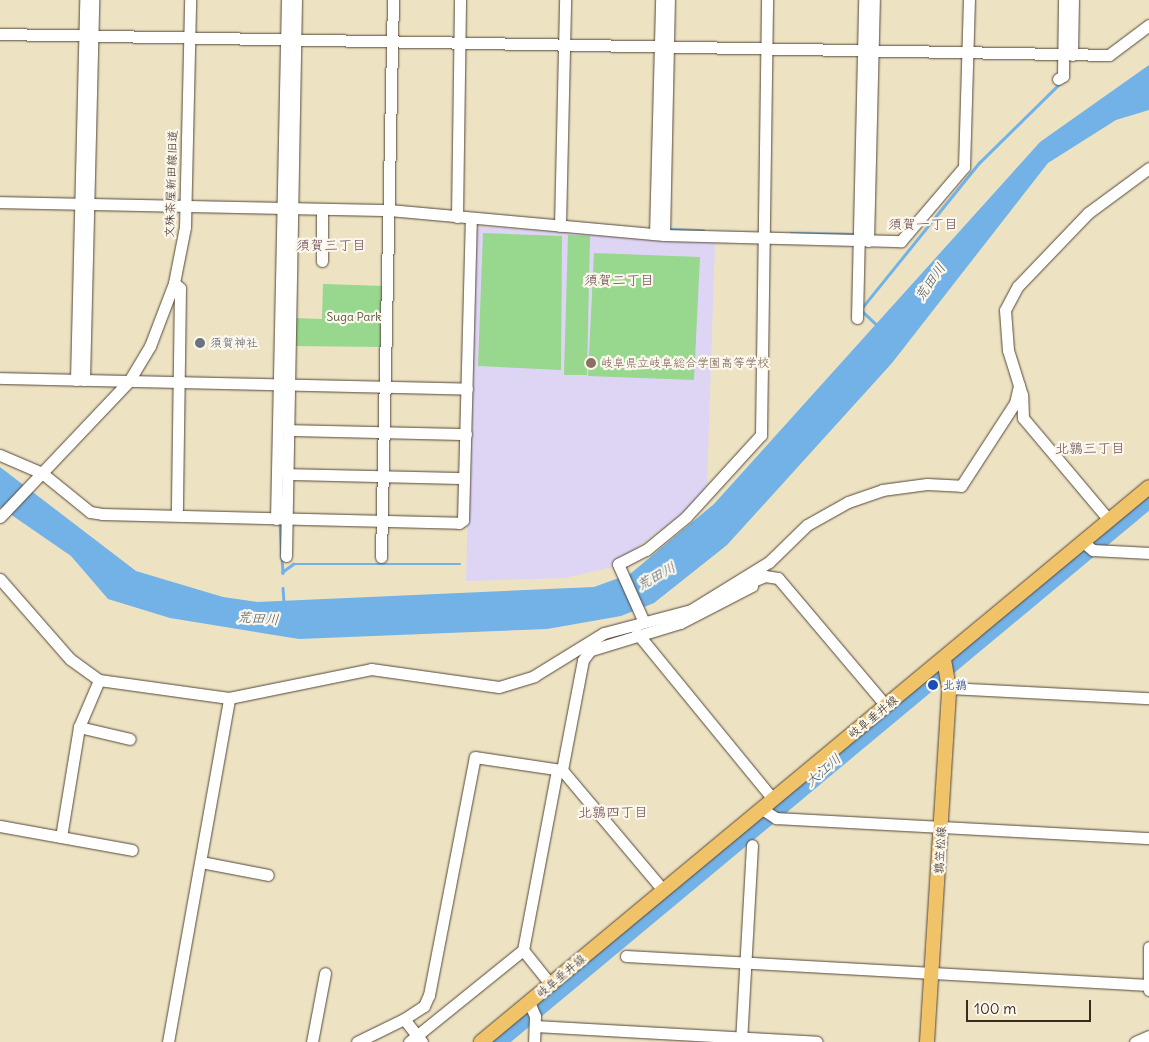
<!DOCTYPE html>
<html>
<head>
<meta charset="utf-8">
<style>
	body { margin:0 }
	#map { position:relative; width:1149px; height:1042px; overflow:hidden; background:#ede3c3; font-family:Delius,"Klee One",sans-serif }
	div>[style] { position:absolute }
	.built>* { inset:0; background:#ded5f5 }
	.green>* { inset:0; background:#97d78e }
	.water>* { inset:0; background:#72b2e6 }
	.stream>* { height:2.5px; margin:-1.25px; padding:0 1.25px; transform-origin:1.25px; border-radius:1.25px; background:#72b2e6 }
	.river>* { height:15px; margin:-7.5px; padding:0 7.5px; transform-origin:7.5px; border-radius:7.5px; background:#72b2e6 }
	.roads { filter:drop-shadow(0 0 1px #564637) drop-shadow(0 0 1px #564637) }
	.minor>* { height:11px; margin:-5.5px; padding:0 5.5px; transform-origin:5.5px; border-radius:5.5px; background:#fff }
	.major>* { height:14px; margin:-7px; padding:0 7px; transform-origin:7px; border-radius:7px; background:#f1c369 }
	.dots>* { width:14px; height:14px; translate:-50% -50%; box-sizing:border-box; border:2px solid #fbf7ec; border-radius:50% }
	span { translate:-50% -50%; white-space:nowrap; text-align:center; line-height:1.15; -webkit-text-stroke:4.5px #fbf7ec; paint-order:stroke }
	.street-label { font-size:12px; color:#3b2a1e }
	.park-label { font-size:12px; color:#52553a }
	.worship-label { font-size:12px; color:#5b616d }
	.left { translate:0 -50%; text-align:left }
	.education-label { font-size:12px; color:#785e54 }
	.transit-label { font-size:12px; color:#164399 }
	.neighbourhood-label { font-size:14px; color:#704f58 }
	.water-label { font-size:14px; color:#4e5a64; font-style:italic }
	.scale { position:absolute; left:966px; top:1000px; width:125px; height:22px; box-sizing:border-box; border:2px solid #3b2a1e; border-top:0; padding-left:6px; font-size:15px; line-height:18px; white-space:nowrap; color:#3b2a1e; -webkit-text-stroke:4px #fbf7ec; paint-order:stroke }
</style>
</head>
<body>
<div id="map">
	<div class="built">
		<div style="clip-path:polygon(475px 226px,715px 242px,707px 485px,688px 510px,609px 568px,564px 578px,466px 581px)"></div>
	</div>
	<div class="green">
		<div style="clip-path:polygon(483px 233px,562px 236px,561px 370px,478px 366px)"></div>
		<div style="clip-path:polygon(568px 235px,590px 236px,587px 375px,564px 375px)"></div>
		<div style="clip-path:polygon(594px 253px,700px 257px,694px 380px,588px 376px)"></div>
		<div style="clip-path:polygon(323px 284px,385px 286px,383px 347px,291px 346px,292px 318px,322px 319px)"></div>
	</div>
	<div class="water">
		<div style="clip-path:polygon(1149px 65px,1149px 110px,1116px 120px,1048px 163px,892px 363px,727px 545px,654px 603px,621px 616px,547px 629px,299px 639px,170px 618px,108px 599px,71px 556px,0 507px,0 467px,136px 571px,223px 597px,257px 602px,594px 587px,630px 574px,714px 504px,1040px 142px)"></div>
	</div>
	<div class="stream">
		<div style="left:667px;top:229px;width:36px;rotate:2deg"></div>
		<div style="left:791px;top:233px;width:65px;rotate:0.9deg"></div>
		<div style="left:861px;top:309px;width:188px;rotate:-51.1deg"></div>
		<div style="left:979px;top:163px;width:115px;rotate:-44.6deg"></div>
		<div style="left:861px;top:310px;width:25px;rotate:43deg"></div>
		<div style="left:280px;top:523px;width:50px;rotate:86.6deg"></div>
		<div style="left:282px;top:572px;width:14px;rotate:-36deg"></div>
		<div style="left:293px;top:564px;width:167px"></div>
		<div style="left:283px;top:588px;width:13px;rotate:86deg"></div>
	</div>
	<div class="river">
		<div style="left:498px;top:1042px;width:847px;rotate:-39.78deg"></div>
	</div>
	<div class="roads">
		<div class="minor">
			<div style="left:0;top:34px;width:1109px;rotate:1.08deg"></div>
			<div style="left:1109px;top:55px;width:50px;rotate:-36.9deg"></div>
			<div style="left:1072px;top:55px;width:55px;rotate:-89deg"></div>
			<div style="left:1058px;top:79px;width:6px;rotate:-31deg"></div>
			<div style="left:1063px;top:76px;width:76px;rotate:-89.2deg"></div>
			<div style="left:0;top:202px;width:389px;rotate:1.2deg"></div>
			<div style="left:389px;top:210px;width:276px;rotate:5.2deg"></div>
			<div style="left:664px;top:235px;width:237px;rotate:1.5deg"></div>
			<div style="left:901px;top:241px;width:97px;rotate:-49.6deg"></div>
			<div style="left:964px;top:167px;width:167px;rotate:-88.3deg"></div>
			<div style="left:322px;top:209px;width:52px;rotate:90deg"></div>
			<div style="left:457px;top:217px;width:217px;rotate:-89.2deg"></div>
			<div style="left:560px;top:226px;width:226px;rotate:-88.7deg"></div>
			<div style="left:655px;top:234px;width:234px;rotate:-88.5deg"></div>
			<div style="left:664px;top:235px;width:235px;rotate:-88.8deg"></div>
			<div style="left:868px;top:241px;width:241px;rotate:-88.6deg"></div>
			<div style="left:174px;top:283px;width:8px;rotate:40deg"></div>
			<div style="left:180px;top:288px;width:227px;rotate:90.8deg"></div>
			<div style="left:857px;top:318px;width:318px;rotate:-88.7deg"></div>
			<div style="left:0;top:378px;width:467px;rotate:1.3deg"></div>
			<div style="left:76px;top:380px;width:380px;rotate:-88.6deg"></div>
			<div style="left:84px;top:380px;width:380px;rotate:-88.6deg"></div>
			<div style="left:288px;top:430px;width:178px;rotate:1.3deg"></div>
			<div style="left:0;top:455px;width:46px;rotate:23.2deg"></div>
			<div style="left:42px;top:473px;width:62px;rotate:39.1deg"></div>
			<div style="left:90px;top:512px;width:12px;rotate:9deg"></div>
			<div style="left:102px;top:514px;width:357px;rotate:1.4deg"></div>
			<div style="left:459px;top:523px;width:5px;rotate:-37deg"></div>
			<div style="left:463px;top:520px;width:301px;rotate:-88.5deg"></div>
			<div style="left:287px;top:474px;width:177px;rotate:1.3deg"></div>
			<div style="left:0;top:517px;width:187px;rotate:-46.5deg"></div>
			<div style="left:129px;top:381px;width:41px;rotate:-59deg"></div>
			<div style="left:150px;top:346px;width:67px;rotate:-69.1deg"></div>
			<div style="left:174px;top:283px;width:57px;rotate:-78.9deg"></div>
			<div style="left:185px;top:227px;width:227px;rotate:-88.7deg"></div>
			<div style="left:276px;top:519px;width:519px;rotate:-88.79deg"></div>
			<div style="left:1109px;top:520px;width:133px;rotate:-130.1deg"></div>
			<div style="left:1023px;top:418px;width:23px;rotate:-92deg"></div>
			<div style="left:1022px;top:395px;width:47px;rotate:-107.3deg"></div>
			<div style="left:1008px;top:350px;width:40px;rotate:-94.3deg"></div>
			<div style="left:1005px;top:310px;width:27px;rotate:-62deg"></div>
			<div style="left:1018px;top:286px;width:101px;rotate:-46.2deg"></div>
			<div style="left:1088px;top:213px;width:76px;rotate:-36.4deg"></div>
			<div style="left:1083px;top:542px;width:13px;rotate:39deg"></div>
			<div style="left:1093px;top:550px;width:56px;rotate:3.1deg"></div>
			<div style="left:286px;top:556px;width:556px;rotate:-88.97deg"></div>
			<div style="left:381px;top:557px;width:557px;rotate:-88.77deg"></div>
			<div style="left:0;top:579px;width:106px;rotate:48.8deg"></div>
			<div style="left:70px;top:659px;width:36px;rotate:36deg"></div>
			<div style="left:99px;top:680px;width:131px;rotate:7.9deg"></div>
			<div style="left:229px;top:698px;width:145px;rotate:-11.5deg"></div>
			<div style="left:371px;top:669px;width:129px;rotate:8deg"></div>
			<div style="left:499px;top:687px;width:37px;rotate:-17deg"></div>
			<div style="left:534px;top:676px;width:82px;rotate:-31.6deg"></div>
			<div style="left:604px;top:633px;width:90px;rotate:-14.8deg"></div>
			<div style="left:691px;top:610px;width:92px;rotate:-31.6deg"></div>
			<div style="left:769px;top:562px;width:53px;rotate:-44.2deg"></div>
			<div style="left:807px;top:525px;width:47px;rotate:-29.3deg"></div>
			<div style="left:848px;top:502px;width:36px;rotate:-19deg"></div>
			<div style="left:882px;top:490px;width:45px;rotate:-7.6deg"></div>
			<div style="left:927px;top:484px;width:34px;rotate:3deg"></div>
			<div style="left:961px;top:486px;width:99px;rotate:-57deg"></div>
			<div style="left:1015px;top:403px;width:18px;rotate:-77deg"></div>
			<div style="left:744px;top:585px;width:23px;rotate:-23deg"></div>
			<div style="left:765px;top:576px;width:13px;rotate:9deg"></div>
			<div style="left:778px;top:578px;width:167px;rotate:49.8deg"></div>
			<div style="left:643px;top:620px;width:61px;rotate:-114.1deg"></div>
			<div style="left:618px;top:564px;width:31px;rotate:-27deg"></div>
			<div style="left:646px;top:550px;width:52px;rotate:-39.5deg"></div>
			<div style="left:686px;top:517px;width:111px;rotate:-47.6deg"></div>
			<div style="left:761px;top:435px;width:435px;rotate:-89.2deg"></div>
			<div style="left:637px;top:633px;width:215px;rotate:50.7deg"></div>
			<div style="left:588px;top:651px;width:96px;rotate:-16.9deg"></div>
			<div style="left:680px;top:623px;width:81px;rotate:-27.2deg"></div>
			<div style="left:949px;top:688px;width:200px;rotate:2.9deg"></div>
			<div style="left:79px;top:727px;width:52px;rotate:13.2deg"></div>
			<div style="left:562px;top:770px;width:112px;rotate:-79.2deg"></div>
			<div style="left:583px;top:660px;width:15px;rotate:-53deg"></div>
			<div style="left:562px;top:770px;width:157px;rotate:49.9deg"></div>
			<div style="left:762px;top:809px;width:17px;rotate:33deg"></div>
			<div style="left:776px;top:818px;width:374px;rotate:3.1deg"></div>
			<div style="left:0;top:826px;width:134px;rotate:10.3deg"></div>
			<div style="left:61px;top:837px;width:111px;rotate:-80.7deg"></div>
			<div style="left:79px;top:727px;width:51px;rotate:-66.9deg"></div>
			<div style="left:201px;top:862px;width:68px;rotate:11deg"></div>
			<div style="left:1149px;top:947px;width:43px;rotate:90deg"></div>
			<div style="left:523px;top:950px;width:183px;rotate:-79.3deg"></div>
			<div style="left:626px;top:956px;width:524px;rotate:3.17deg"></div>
			<div style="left:529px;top:1002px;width:15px;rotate:67deg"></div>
			<div style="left:535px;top:1016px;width:26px;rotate:92deg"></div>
			<div style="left:535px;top:1026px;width:282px;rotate:3.2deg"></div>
			<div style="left:168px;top:1042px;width:349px;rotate:-79.9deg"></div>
			<div style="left:312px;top:1042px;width:70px;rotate:-79.3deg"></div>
			<div style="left:357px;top:1042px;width:52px;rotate:-26.1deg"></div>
			<div style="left:409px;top:1042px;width:146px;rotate:-38.9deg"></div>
			<div style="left:523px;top:950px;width:45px;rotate:51.3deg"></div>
			<div style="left:422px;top:1042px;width:29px;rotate:-128deg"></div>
			<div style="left:404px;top:1019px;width:24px;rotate:-33deg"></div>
			<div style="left:424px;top:1006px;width:12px;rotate:-66deg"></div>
			<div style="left:429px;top:995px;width:242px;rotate:-79.1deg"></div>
			<div style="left:475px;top:757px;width:88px;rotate:8.5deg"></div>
			<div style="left:741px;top:1042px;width:197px;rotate:-86.8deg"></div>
			<div style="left:1135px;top:1042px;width:15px;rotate:-23deg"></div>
		</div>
		<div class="major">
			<div style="left:481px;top:1042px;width:868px;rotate:-39.72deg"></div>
			<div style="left:927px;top:1042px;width:355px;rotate:-86.4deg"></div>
			<div style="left:949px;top:688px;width:29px;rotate:-100deg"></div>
		</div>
	</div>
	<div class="dots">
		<div style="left:200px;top:343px;background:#6b7280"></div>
		<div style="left:591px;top:363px;background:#8d6e63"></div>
		<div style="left:933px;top:685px;background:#1a4fb4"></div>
	</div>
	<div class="street-label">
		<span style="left:171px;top:184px;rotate:-88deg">文殊茶屋新田線旧道</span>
		<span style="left:873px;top:717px;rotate:-39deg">岐阜垂井線</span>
		<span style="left:940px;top:850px;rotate:-87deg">鶉笠松線</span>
		<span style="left:561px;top:976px;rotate:-40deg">岐阜垂井線</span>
	</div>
	<div class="park-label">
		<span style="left:354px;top:317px">Suga Park</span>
	</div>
	<div class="worship-label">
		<span class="left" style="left:210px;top:343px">須賀神社</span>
	</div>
	<div class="education-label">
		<span class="left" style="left:601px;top:363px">岐阜県立岐阜総合学園高等学校</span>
	</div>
	<div class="transit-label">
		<span class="left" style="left:943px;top:685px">北鶉</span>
	</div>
	<div class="neighbourhood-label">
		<span style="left:923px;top:224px">須賀一丁目</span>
		<span style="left:331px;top:245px">須賀三丁目</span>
		<span style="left:619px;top:280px">須賀二丁目</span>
		<span style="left:1090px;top:448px">北鶉三丁目</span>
		<span style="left:613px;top:812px">北鶉四丁目</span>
	</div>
	<div class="water-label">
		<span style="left:930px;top:282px;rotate:-55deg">荒田川</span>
		<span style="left:656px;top:576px;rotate:-29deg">荒田川</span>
		<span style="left:258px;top:618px;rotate:4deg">荒田川</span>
		<span style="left:823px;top:770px;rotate:-41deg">大江川</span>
	</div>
	<div class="scale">100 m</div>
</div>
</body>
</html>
